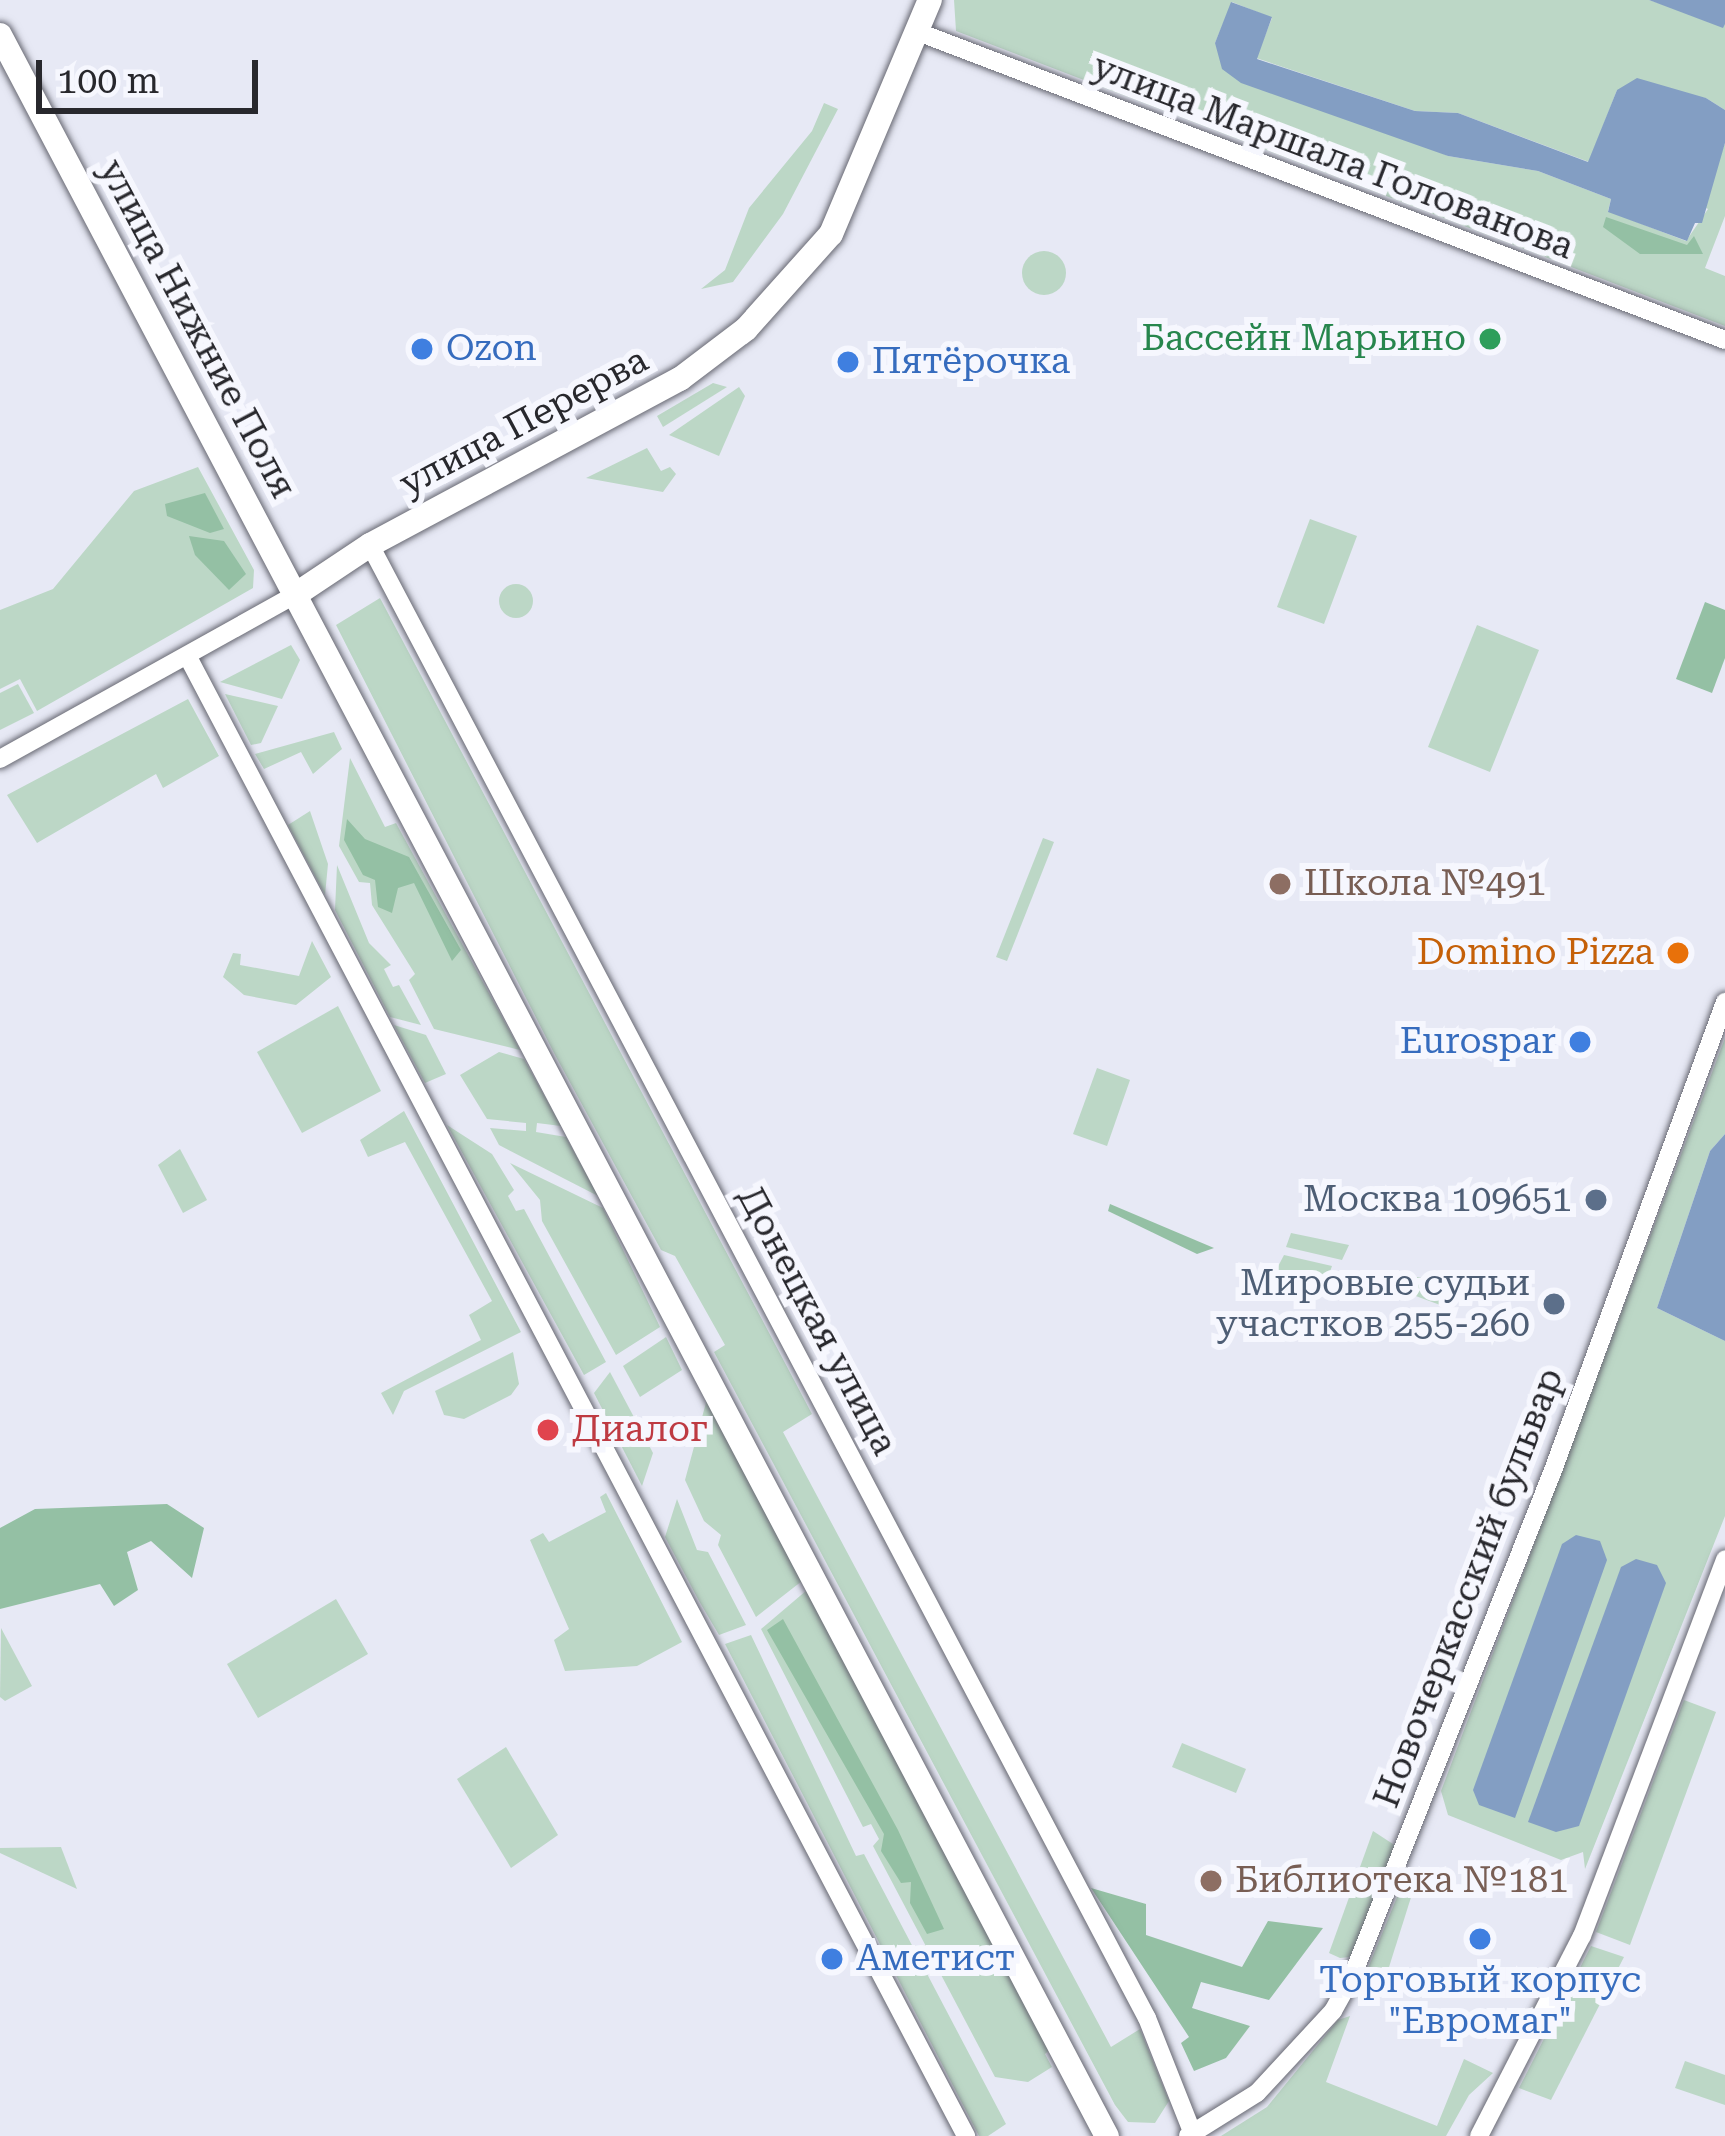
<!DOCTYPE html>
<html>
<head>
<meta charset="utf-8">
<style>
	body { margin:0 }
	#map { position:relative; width:1725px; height:2136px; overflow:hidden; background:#e7e9f5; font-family:"Roboto Serif",serif }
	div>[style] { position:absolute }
	.green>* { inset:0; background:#bcd7c6 }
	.round { border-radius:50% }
	.forest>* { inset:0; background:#94c0a4 }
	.water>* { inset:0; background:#839ec3 }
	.roads { filter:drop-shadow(0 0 3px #676872) drop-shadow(0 0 3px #676872) }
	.minor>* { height:18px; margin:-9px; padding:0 9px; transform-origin:9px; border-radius:9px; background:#fff }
	.major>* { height:24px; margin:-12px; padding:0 12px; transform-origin:12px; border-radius:12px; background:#fff }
	.dots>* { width:33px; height:33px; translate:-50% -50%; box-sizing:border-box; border:6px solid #f6f7fe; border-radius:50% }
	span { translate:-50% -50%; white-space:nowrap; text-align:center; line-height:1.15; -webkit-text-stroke:12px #f6f7fe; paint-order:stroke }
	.street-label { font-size:36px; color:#28282d }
	.leisure-label { font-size:36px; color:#27864d }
	.right { translate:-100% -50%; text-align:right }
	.shop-label { font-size:36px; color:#366cbe }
	.left { translate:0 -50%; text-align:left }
	.education-label { font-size:36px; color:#785e54 }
	.food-label { font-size:36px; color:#c56008 }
	.service-label { font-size:36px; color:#4e5e75 }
	.health-label { font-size:36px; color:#be3a42 }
	.scale { position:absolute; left:36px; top:60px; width:222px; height:54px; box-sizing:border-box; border:6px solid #28282d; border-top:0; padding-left:15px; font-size:36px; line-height:42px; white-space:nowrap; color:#28282d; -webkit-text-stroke:9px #f6f7fe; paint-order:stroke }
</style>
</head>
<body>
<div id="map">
	<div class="green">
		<div style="clip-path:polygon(954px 0,1649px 0,1725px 24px,1725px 110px,1706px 98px,1617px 90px,1589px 162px,1458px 113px,1415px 111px,1256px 58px,1272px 18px,1232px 2px,1215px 43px,1448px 156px,1538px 171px,1611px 199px,1608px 211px,1686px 241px,1708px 209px,1702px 206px,1725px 143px,1725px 216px,1705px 268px,1725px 276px,1725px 326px,956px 31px)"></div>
		<div style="clip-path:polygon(824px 103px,838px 109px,783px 214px,733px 282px,701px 289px,725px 270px,749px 208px,812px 131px)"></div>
		<div class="round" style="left:1022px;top:251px;width:44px;height:44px"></div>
		<div style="clip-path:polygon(713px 383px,727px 387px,663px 427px,657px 416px)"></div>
		<div style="clip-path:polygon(739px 387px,745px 396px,719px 456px,669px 435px)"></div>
		<div style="clip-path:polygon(647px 448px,661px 471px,670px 467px,676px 474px,663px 492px,586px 478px)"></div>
		<div style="clip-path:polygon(198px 467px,254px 570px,253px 588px,37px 711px,20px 679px,0 689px,0 610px,53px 589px,134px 491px)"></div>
		<div style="clip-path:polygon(1310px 519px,1357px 536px,1324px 624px,1277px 607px)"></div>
		<div class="round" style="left:499px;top:584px;width:34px;height:34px"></div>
		<div style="clip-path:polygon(380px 598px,812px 1414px,783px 1432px,1111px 2047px,1140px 2029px,1169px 2101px,1155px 2123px,1128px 2122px,1115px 2105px,714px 1352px,725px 1345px,675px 1256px,661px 1250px,554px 1053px,336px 625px)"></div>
		<div style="clip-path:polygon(1477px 625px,1539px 650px,1490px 772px,1428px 747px)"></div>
		<div style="clip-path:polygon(291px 645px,300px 660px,282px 699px,220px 682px)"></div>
		<div style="clip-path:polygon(18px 684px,34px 713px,0 730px,0 693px)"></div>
		<div style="clip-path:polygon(225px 694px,278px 706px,261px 743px,251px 745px)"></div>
		<div style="clip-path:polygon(188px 699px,219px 756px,163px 788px,156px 774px,37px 843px,7px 795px)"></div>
		<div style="clip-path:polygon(334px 732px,342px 749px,313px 774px,301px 752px,264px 769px,255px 754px)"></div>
		<div style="clip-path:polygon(350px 758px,385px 827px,396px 823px,520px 1050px,434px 1029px,409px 980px,415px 974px,372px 905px,370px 883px,359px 882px,339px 846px)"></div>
		<div style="clip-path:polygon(310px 811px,328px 864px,325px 895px,288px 825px)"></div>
		<div style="clip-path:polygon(1043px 838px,1054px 842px,1007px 961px,996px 957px)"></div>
		<div style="clip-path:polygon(337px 865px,369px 943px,391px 965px,384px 969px,393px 987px,399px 985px,421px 1025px,390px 1017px,335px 910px)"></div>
		<div style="clip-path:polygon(312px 941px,331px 977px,296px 1005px,244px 995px,223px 977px,233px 953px,241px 954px,240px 965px,299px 976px)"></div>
		<div style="clip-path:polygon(338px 1006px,381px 1091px,302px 1133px,257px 1052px)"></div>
		<div style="clip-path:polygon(394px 1025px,426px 1035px,446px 1074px,425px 1083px)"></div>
		<div style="clip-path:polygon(1725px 1038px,1725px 1134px,1710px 1151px,1657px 1308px,1725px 1341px,1725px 1516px,1585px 1869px,1583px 1852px,1561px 1860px,1448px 1815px,1441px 1791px)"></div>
		<div style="clip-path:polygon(499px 1052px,524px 1059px,561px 1126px,537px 1123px,536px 1132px,566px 1137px,598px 1196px,499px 1145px,490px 1128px,526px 1131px,526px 1123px,487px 1119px,460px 1075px)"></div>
		<div style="clip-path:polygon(1097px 1068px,1130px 1080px,1107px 1146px,1073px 1134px)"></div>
		<div style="clip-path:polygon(404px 1111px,521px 1332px,404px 1391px,393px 1415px,381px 1393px,481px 1340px,469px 1315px,492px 1301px,405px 1142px,368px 1157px,360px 1140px)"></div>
		<div style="clip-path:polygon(447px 1125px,492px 1154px,514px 1190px,508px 1196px,516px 1211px,524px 1209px,606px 1362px,584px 1375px)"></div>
		<div style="clip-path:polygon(180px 1149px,207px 1200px,183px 1213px,158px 1165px)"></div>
		<div style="clip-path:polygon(510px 1163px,603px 1208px,660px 1327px,616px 1355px,542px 1221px,540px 1200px)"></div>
		<div style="clip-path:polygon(1291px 1233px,1349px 1245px,1342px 1260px,1286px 1247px)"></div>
		<div style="clip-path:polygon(1284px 1255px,1332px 1266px,1322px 1294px,1313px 1298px,1272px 1278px)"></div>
		<div style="clip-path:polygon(1417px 1277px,1456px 1285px,1451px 1309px,1413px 1295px)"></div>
		<div style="clip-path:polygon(666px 1337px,682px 1370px,640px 1397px,623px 1366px)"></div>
		<div style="clip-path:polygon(513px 1352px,519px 1384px,511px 1395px,464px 1419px,444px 1415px,435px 1391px)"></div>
		<div style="clip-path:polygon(610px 1372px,653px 1453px,642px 1486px,594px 1393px)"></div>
		<div style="clip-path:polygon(707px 1399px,802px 1581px,756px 1617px,718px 1545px,721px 1535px,704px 1521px,685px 1480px)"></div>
		<div style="clip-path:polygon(606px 1493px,682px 1642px,637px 1666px,565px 1671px,554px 1640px,569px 1629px,530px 1540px,543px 1533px,549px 1542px,606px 1512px,600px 1497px)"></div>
		<div style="clip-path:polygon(677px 1499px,697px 1550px,708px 1552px,746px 1625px,719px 1635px,699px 1601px,665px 1537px)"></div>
		<div style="clip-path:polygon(807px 1590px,1052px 2048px,1045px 2054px,1052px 2067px,1028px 2082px,995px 2077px,873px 1846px,879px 1839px,871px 1824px,863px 1827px,761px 1629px)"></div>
		<div style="clip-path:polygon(336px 1599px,368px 1654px,258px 1718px,227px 1664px)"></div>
		<div style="clip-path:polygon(1px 1628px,32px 1686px,5px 1701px,0 1697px)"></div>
		<div style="clip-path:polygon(751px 1635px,856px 1856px,864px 1854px,1006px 2124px,988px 2136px,979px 2136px,725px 1644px)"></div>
		<div style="clip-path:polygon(1684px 1700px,1716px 1712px,1630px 1945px,1596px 1932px)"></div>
		<div style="clip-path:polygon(1182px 1743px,1246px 1769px,1236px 1793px,1172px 1767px)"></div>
		<div style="clip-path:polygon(506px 1747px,558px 1835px,511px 1868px,457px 1779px)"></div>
		<div style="clip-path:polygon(1373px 1831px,1396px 1846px,1350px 1957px,1340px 1958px,1329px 1953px)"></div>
		<div style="clip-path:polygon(61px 1847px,77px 1889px,0 1853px,0 1848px)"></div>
		<div style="clip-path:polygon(1404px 1880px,1413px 1891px,1378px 2002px,1359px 1990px)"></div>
		<div style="clip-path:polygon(1591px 1946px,1624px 1957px,1551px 2100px,1519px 2088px)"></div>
		<div style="clip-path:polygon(1350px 2016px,1326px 2082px,1437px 2126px,1464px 2059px,1493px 2073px,1469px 2095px,1446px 2136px,1221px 2136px,1267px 2107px,1338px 2020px)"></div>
		<div style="clip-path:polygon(1685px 2061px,1725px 2075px,1725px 2105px,1675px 2088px)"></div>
	</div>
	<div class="forest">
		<div style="clip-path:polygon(1606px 217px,1687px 245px,1694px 236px,1703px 254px,1640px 254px,1603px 227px)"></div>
		<div style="clip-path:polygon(205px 493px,224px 529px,210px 533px,167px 516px,165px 504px)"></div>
		<div style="clip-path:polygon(189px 536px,224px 541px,246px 574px,229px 590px,195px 555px)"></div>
		<div style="clip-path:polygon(1705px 602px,1725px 610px,1725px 658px,1712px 693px,1676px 679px)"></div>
		<div style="clip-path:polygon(347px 819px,365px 839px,409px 857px,461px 950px,452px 961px,414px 883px,398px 888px,392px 913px,378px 907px,375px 880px,363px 875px,344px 840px)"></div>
		<div style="clip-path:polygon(1110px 1204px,1214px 1248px,1197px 1254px,1108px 1211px)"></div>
		<div style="clip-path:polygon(167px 1504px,204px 1528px,192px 1578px,151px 1541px,127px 1552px,138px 1590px,114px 1606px,100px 1584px,0 1609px,0 1528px,35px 1509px)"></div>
		<div style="clip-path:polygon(783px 1619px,898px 1830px,944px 1929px,927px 1934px,910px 1903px,911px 1882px,901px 1883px,881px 1851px,884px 1834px,767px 1630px)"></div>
		<div style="clip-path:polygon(1091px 1888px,1146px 1904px,1146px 1935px,1242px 1967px,1268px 1921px,1323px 1928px,1269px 2000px,1201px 1982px,1192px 2008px,1250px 2026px,1226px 2058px,1194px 2071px,1181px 2043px,1189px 2037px)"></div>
	</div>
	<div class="water">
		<div style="clip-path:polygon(1649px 0,1725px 0,1725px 24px,1723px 28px)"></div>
		<div style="clip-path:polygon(1231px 2px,1272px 17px,1257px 59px,1415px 111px,1458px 113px,1588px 162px,1617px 90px,1637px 78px,1706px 98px,1725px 110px,1725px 143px,1702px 223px,1695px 223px,1687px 241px,1608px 212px,1611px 199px,1538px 171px,1448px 156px,1241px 83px,1222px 69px,1215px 43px)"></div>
		<div style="clip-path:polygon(1725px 1134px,1725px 1341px,1657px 1308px,1710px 1151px)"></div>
		<div style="clip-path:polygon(1576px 1535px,1600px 1541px,1607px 1560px,1515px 1818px,1479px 1805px,1473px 1790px,1562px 1544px)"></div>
		<div style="clip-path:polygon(1636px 1559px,1657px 1565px,1666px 1583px,1579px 1826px,1556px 1832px,1528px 1822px,1621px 1567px)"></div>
	</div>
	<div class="roads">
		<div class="minor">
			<div style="left:918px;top:32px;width:864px;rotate:20.89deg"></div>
			<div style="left:370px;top:545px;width:1665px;rotate:62.19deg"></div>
			<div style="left:1147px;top:2018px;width:125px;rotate:68.4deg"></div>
			<div style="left:189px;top:659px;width:1669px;rotate:62.25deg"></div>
			<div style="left:0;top:759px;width:341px;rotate:-29.1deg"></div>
			<div style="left:1188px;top:2136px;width:81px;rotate:-31.9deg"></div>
			<div style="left:1257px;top:2093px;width:112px;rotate:-47.2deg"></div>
			<div style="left:1333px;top:2011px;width:39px;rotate:-61deg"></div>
			<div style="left:1352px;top:1977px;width:542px;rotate:-68.36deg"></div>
			<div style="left:1552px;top:1473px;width:502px;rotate:-69.83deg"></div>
			<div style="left:1479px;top:2136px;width:225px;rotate:-62.8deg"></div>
			<div style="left:1582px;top:1936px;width:403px;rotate:-69.2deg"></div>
		</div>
		<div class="major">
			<div style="left:0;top:35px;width:2375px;rotate:62.22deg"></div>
			<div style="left:298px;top:593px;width:87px;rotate:-33.7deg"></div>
			<div style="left:370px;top:545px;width:352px;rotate:-28.2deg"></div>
			<div style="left:680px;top:379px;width:83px;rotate:-37.1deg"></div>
			<div style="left:746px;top:329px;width:127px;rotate:-48.2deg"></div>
			<div style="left:831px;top:234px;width:254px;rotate:-67.1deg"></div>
		</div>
	</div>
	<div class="dots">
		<div style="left:1490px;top:339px;background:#2e9e5b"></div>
		<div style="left:422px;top:349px;background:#3f7fe0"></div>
		<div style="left:848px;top:362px;background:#3f7fe0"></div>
		<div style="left:1280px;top:884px;background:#8d6e63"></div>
		<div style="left:1678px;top:953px;background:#e8710a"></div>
		<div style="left:1580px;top:1042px;background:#3f7fe0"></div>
		<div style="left:1596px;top:1200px;background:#5c6f8a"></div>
		<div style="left:1554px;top:1304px;background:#5c6f8a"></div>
		<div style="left:548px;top:1430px;background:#e0444e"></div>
		<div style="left:1211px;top:1881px;background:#8d6e63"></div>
		<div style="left:1480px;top:1939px;background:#3f7fe0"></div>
		<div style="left:832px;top:1959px;background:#3f7fe0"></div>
	</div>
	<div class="street-label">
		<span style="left:1333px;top:157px;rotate:21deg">улица Маршала Голованова</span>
		<span style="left:197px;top:329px;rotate:62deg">улица Нижние Поля</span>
		<span style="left:524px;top:422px;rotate:-28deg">улица Перерва</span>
		<span style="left:817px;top:1321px;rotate:62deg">Донецкая улица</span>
		<span style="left:1469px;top:1588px;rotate:-69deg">Новочеркасский бульвар</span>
	</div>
	<div class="leisure-label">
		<span class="right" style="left:1466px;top:339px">Бассейн Марьино</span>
	</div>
	<div class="shop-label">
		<span class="left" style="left:446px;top:349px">Ozon</span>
		<span class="left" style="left:872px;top:362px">Пятёрочка</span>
		<span class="right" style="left:1556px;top:1042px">Eurospar</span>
		<span class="left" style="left:856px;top:1959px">Аметист</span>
		<span style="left:1480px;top:2001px">Торговый корпус<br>"Евромаг"</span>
	</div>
	<div class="education-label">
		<span class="left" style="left:1304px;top:884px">Школа №491</span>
		<span class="left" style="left:1235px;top:1881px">Библиотека №181</span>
	</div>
	<div class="food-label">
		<span class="right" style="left:1654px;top:953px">Domino Pizza</span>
	</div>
	<div class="service-label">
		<span class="right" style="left:1572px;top:1200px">Москва 109651</span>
		<span class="right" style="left:1530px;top:1304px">Мировые судьи<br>участков 255-260</span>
	</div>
	<div class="health-label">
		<span class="left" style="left:572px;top:1430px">Диалог</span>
	</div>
	<div class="scale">100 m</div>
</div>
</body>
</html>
